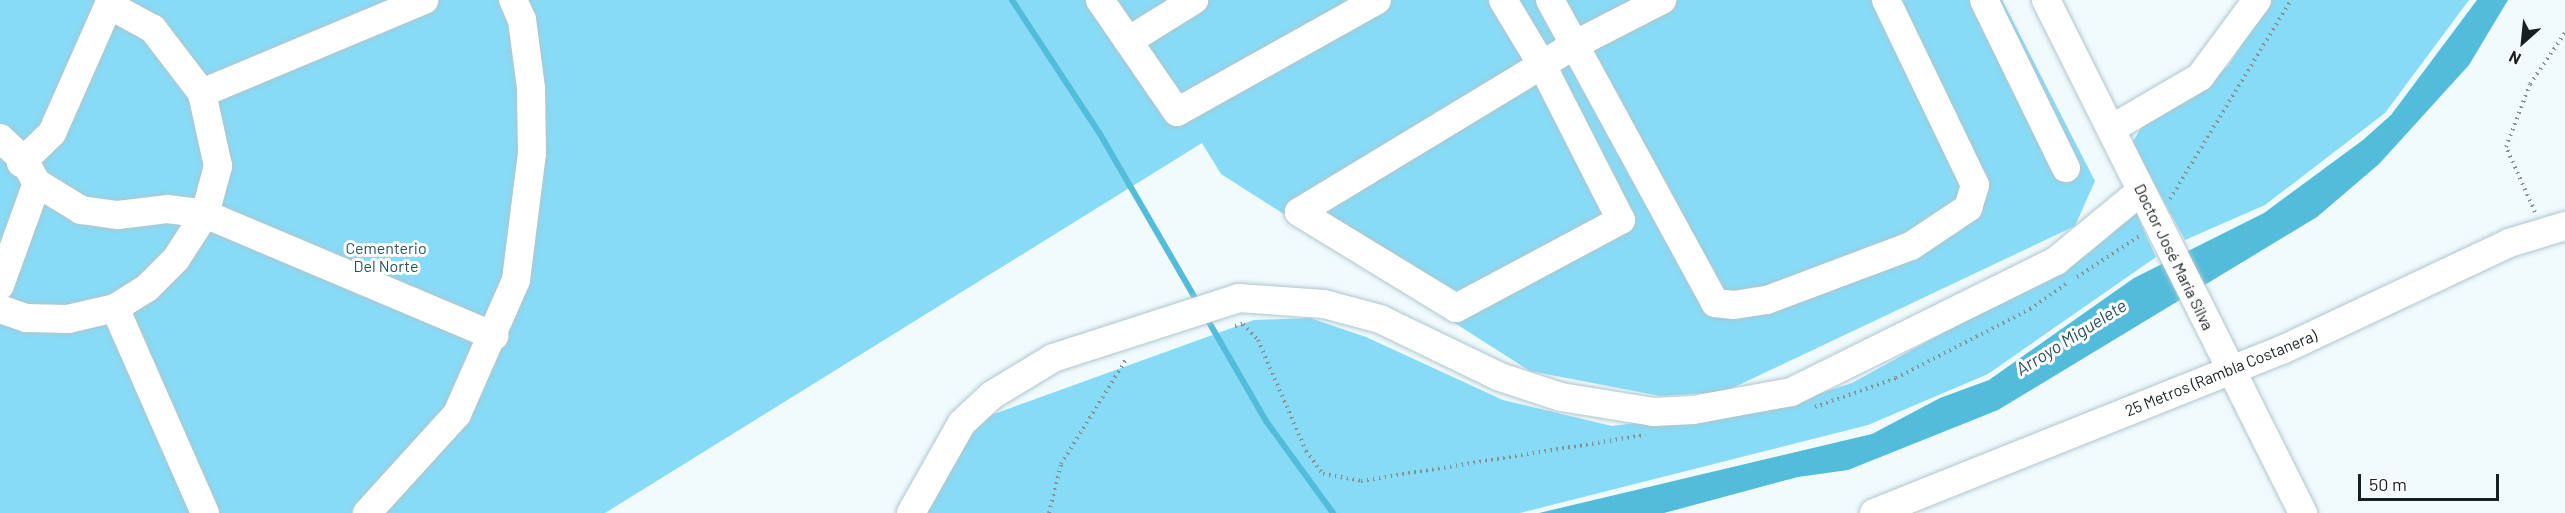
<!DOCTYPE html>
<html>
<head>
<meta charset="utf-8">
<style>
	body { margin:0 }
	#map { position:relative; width:2565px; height:513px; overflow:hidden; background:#f1fafd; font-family:Barlow,sans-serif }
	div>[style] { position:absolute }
	.green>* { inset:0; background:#87dbf6 }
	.water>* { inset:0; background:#54bcdb }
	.stream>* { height:6px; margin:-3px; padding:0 3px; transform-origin:3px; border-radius:3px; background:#54bcdb }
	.path>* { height:4px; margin-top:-2px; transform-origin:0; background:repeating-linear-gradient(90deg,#868f92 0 1.5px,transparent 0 6px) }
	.roads { filter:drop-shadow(0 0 2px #afc6ce) drop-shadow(0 0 2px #afc6ce) }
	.minor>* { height:28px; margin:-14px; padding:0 14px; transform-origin:14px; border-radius:14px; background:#fff }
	span { translate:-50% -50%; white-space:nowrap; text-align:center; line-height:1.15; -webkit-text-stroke:6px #fff; paint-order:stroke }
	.park-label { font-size:16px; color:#2a5664 }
	.street-label { font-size:16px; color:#171f22 }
	.water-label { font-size:18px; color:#285462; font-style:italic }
	.north { position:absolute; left:2493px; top:12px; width:60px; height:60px; -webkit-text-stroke:4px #fff; paint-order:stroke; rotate:207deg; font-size:16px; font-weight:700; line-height:24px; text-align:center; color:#171f22 }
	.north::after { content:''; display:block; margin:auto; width:21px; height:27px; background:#171f22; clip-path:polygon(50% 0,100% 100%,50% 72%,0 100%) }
	.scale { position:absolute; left:2358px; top:474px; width:141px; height:27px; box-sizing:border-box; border:3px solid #171f22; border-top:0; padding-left:8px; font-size:18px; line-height:21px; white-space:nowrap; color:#171f22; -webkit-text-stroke:4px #fff; paint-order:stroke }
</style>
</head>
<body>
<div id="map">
	<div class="green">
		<div style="clip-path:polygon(0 0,2002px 0,2095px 181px,2075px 226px,1724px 392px,1660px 396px,1530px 371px,1221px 174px,1202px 143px,605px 513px,0 513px)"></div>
		<div style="clip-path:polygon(2271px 0,2469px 0,2385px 113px,2265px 205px,2185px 240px,2132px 143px,2141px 128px,2228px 66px)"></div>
		<div style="clip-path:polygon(2136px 213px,2156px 257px,1988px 374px,1868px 425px,1520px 513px,919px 513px,948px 443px,983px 418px,1254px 320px,1310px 318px,1366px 337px,1503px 400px,1612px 426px,1783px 405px,1852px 383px,2090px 252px)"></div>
	</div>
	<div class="water">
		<div style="clip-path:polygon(2477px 0,2508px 0,2469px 65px,2379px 164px,2317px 217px,1998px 410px,1848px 470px,1798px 477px,1664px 513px,1539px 513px,1872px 434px,1940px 398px,1989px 380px,2134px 278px,2264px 213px,2363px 140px,2391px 115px)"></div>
	</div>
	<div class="stream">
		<div style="left:1012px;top:0;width:160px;rotate:56.7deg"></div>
		<div style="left:1100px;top:134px;width:195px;rotate:59.9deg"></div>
		<div style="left:1206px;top:317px;width:120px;rotate:60deg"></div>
		<div style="left:1266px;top:421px;width:114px;rotate:53.9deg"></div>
	</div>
	<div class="path">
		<div style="left:2170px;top:199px;width:233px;rotate:-58.7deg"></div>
		<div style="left:2535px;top:212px;width:71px;rotate:-114deg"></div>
		<div style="left:2506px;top:147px;width:67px;rotate:-69.1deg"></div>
		<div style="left:2530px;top:84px;width:62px;rotate:-55.5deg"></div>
		<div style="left:2077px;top:277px;width:77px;rotate:-33.3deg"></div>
		<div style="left:1235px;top:326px;width:8px;rotate:-14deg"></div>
		<div style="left:1243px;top:324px;width:22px;rotate:47deg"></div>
		<div style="left:1258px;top:340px;width:121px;rotate:66.6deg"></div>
		<div style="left:1306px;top:451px;width:29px;rotate:54deg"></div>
		<div style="left:1323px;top:474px;width:39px;rotate:10deg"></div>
		<div style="left:1361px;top:481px;width:288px;rotate:-9.2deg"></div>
		<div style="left:1815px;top:407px;width:86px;rotate:-19.7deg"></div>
		<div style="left:1896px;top:378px;width:151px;rotate:-27.2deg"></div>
		<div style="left:2030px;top:309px;width:44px;rotate:-34.8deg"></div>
		<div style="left:1049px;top:513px;width:50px;rotate:-76.2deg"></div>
		<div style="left:1061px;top:464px;width:125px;rotate:-58.1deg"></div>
	</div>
	<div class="roads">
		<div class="minor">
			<div style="left:1100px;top:0;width:136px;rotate:55.5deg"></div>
			<div style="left:1177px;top:112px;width:229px;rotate:-29.2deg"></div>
			<div style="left:1503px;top:0;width:76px;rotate:59deg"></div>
			<div style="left:1542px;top:65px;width:174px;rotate:63deg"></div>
			<div style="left:1621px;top:220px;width:187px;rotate:151.9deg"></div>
			<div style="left:1456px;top:308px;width:184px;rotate:-148.6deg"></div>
			<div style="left:1299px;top:212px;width:284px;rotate:-31.2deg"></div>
			<div style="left:1542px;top:65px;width:40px;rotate:-32deg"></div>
			<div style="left:1576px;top:44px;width:97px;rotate:-27.1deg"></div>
			<div style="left:1550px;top:0;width:345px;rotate:61.4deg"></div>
			<div style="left:1715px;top:303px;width:19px;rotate:6deg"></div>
			<div style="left:1734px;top:305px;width:33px;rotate:-9deg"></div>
			<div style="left:1767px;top:300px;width:154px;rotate:-20.6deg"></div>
			<div style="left:1911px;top:246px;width:69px;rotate:-33.7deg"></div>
			<div style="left:1968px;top:208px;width:24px;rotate:-73deg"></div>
			<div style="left:1975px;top:185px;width:205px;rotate:-115.7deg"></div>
			<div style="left:1984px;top:0;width:187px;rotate:64deg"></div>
			<div style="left:2046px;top:0;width:574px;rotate:63.39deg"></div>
			<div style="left:1128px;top:41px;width:78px;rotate:-31.8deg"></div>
			<div style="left:202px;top:93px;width:241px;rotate:-22.7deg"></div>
			<div style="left:2111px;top:129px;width:103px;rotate:-30.3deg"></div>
			<div style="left:2200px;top:77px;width:96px;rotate:-53.5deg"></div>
			<div style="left:0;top:138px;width:33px;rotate:43deg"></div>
			<div style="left:24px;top:160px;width:26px;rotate:61deg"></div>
			<div style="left:37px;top:183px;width:109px;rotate:109.9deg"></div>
			<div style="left:21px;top:163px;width:43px;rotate:-44.1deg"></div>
			<div style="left:52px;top:133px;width:145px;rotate:-66.1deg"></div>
			<div style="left:37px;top:183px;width:52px;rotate:31.5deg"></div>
			<div style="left:81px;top:210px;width:37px;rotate:8deg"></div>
			<div style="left:118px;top:215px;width:49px;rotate:-7deg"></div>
			<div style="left:167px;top:209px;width:38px;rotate:7deg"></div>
			<div style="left:205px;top:214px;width:314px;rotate:22.9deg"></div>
			<div style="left:115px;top:308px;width:224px;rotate:66.3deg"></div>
			<div style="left:0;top:309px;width:28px;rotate:19deg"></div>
			<div style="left:26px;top:318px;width:42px;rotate:1.4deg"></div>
			<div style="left:68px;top:319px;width:48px;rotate:-13.2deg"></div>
			<div style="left:115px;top:308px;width:38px;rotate:-32deg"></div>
			<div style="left:147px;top:288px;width:41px;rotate:-45deg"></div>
			<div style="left:176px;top:259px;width:54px;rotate:-57.2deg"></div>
			<div style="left:205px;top:214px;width:50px;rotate:-74.8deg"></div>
			<div style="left:218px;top:166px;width:75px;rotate:-102.4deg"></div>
			<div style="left:202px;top:93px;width:81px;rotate:-127.4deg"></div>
			<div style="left:153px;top:29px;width:50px;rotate:-151.4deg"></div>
			<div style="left:367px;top:513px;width:134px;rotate:-47.7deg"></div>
			<div style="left:457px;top:414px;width:146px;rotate:-66.2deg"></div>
			<div style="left:516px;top:280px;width:128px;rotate:-82.8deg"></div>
			<div style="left:532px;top:153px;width:65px;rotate:-90.9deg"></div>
			<div style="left:531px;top:88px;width:69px;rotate:-97.5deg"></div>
			<div style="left:522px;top:20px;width:22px;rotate:-114deg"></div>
			<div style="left:911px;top:513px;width:103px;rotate:-60.5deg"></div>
			<div style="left:962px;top:423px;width:41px;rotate:-43deg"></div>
			<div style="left:992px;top:395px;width:71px;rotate:-31.2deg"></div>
			<div style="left:1053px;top:358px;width:195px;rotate:-17.9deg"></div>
			<div style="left:1239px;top:298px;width:85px;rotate:4deg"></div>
			<div style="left:1324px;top:304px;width:58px;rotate:15deg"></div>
			<div style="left:1380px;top:319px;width:133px;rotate:25.8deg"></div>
			<div style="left:1500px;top:377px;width:64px;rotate:18.2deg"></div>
			<div style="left:1561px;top:397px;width:94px;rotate:9.2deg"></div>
			<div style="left:1654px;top:412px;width:39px;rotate:-3deg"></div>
			<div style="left:1693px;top:410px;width:100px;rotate:-10.4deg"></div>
			<div style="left:1791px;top:392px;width:296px;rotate:-26.3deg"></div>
			<div style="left:2056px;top:261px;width:110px;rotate:-39.5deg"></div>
			<div style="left:1874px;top:513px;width:439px;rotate:-21.8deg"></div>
			<div style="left:2282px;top:350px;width:251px;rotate:-25.2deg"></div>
			<div style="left:2509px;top:243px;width:59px;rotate:-16.9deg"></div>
		</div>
	</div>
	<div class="park-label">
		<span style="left:386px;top:257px">Cementerio<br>Del Norte</span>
	</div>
	<div class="street-label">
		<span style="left:2174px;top:257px;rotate:64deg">Doctor José María Silva</span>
		<span style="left:2221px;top:373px;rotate:-22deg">25 Metros (Rambla Costanera)</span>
	</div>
	<div class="water-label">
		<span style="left:2071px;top:337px;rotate:-32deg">Arroyo Miguelete</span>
	</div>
	<div class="north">N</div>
	<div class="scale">50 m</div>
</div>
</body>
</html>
